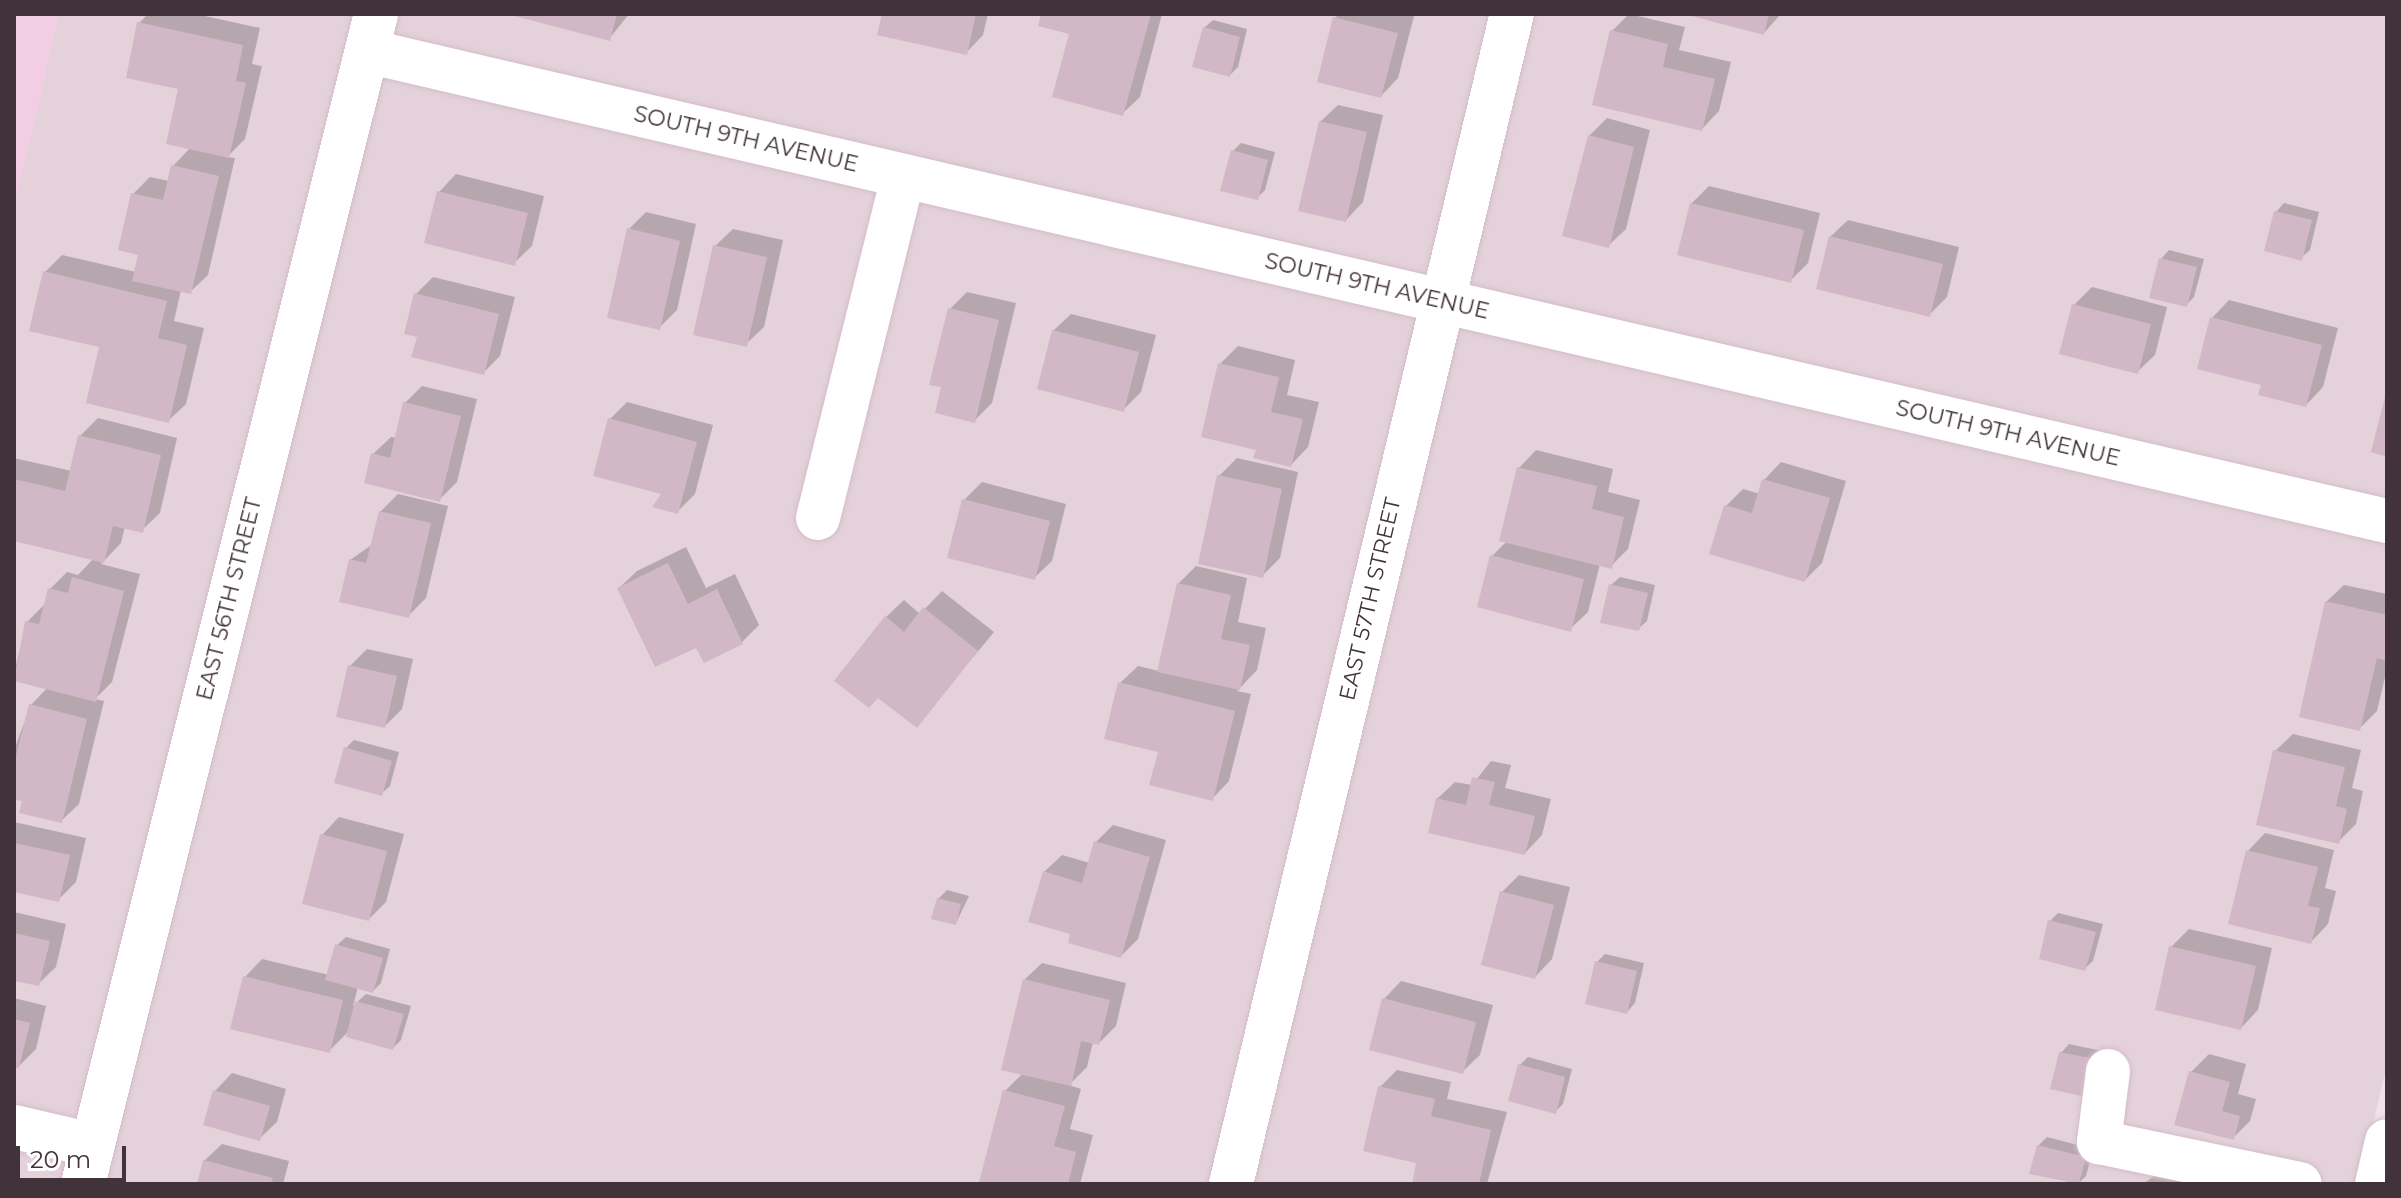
<!DOCTYPE html>
<html>
<head>
<meta charset="utf-8">
<style>
	body { margin:0 }
	#map { position:relative; width:2401px; height:1198px; overflow:hidden; background:#f1e2e9; font-family:Montserrat,sans-serif }
	div>[style] { position:absolute }
	.residential>* { inset:0; background:#e4d1da }
	.commercial>* { inset:0; background:#f3cde3 }
	.shadow>* { inset:0; background:#0003 }
	.building>* { inset:0; background:#d2b8c6 }
	.roads { filter:drop-shadow(0 0 2px #d3bdc8) drop-shadow(0 0 2px #d3bdc8) }
	.minor>* { height:44px; margin:-22px; padding:0 22px; transform-origin:22px; border-radius:22px; background:#fff }
	span { translate:-50% -50%; white-space:nowrap; text-align:center; line-height:1.15; -webkit-text-stroke:6px #fff; paint-order:stroke }
	.street-label { font-size:22px; color:#42333b }
	.frame { position:absolute; inset:0; border:16px solid #42333b; pointer-events:none }
	.scale { position:absolute; left:16px; top:1146px; width:110px; height:36px; box-sizing:border-box; border:4px solid #42333b; border-top:0; padding-left:10px; font-size:24px; line-height:28px; white-space:nowrap; color:#42333b; -webkit-text-stroke:6px #fff; paint-order:stroke }
</style>
</head>
<body>
<div id="map">
	<div class="residential">
		<div style="clip-path:polygon(59px 14px,362px 14px,76px 1184px,14px 1184px,14px 205px)"></div>
		<div style="clip-path:polygon(390px 14px,1490px 14px,1216px 1184px,106px 1184px)"></div>
		<div style="clip-path:polygon(1532px 14px,2387px 14px,2387px 1064px,2359px 1184px,1248px 1184px)"></div>
	</div>
	<div class="commercial">
		<div style="clip-path:polygon(14px 14px,59px 14px,14px 205px)"></div>
	</div>
	<div class="shadow">
		<div style="clip-path:polygon(148px 14px,196px 14px,260px 28px,252px 64px,262px 66px,245px 139px,227px 157px,235px 158px,208px 275px,190px 292px,181px 290px,174px 321px,204px 328px,186px 404px,168px 421px,45px 272px,62px 255px,136px 272px,140px 253px,133px 194px,150px 177px,169px 181px,173px 166px,190px 148px,180px 87px,139px 23px)"></div>
		<div style="clip-path:polygon(511px 14px,629px 14px,609px 39px)"></div>
		<div style="clip-path:polygon(884px 14px,988px 14px,983px 35px,966px 53px)"></div>
		<div style="clip-path:polygon(1043px 14px,1162px 14px,1140px 97px,1122px 114px,1072px 33px)"></div>
		<div style="clip-path:polygon(1339px 14px,1414px 16px,1398px 78px,1381px 96px,1335px 18px)"></div>
		<div style="clip-path:polygon(1629px 14px,1685px 27px,1679px 50px,1731px 62px,1719px 111px,1702px 129px,1612px 31px)"></div>
		<div style="clip-path:polygon(1688px 14px,1781px 14px,1764px 33px)"></div>
		<div style="clip-path:polygon(1213px 20px,1247px 29px,1238px 67px,1230px 75px,1204px 28px)"></div>
		<div style="clip-path:polygon(1338px 105px,1383px 115px,1363px 202px,1346px 220px,1320px 122px)"></div>
		<div style="clip-path:polygon(1607px 118px,1650px 130px,1626px 229px,1608px 246px,1589px 136px)"></div>
		<div style="clip-path:polygon(1241px 143px,1275px 152px,1265px 190px,1257px 198px,1233px 151px)"></div>
		<div style="clip-path:polygon(456px 174px,544px 196px,532px 246px,514px 263px,439px 192px)"></div>
		<div style="clip-path:polygon(1709px 186px,1820px 213px,1808px 263px,1790px 281px,1691px 204px)"></div>
		<div style="clip-path:polygon(2284px 203px,2319px 212px,2310px 250px,2301px 258px,2276px 212px)"></div>
		<div style="clip-path:polygon(646px 212px,696px 224px,677px 310px,659px 328px,629px 229px)"></div>
		<div style="clip-path:polygon(1848px 220px,1959px 247px,1947px 297px,1929px 315px,1830px 237px)"></div>
		<div style="clip-path:polygon(733px 229px,783px 240px,764px 327px,746px 344px,715px 246px)"></div>
		<div style="clip-path:polygon(2169px 250px,2204px 259px,2194px 297px,2186px 305px,2161px 259px)"></div>
		<div style="clip-path:polygon(433px 277px,515px 297px,500px 356px,483px 373px,419px 336px,416px 294px)"></div>
		<div style="clip-path:polygon(2092px 287px,2167px 307px,2155px 355px,2137px 372px,2074px 305px)"></div>
		<div style="clip-path:polygon(967px 292px,1016px 303px,992px 403px,975px 420px,944px 386px,950px 309px)"></div>
		<div style="clip-path:polygon(2229px 300px,2338px 328px,2323px 387px,2306px 405px,2212px 318px)"></div>
		<div style="clip-path:polygon(1071px 314px,1156px 335px,1141px 392px,1124px 409px,1053px 331px)"></div>
		<div style="clip-path:polygon(1238px 346px,1295px 360px,1287px 395px,1319px 402px,1308px 447px,1291px 465px,1258px 448px,1220px 364px)"></div>
		<div style="clip-path:polygon(422px 386px,477px 399px,457px 482px,440px 499px,373px 454px,391px 437px,396px 438px,405px 403px)"></div>
		<div style="clip-path:polygon(627px 402px,713px 425px,695px 494px,677px 512px,610px 419px)"></div>
		<div style="clip-path:polygon(98px 418px,177px 438px,160px 513px,142px 530px,125px 526px,121px 543px,101px 564px,140px 574px,112px 682px,95px 699px,104px 701px,79px 804px,61px 821px,14px 797px,14px 750px,31px 705px,48px 687px,14px 678px,14px 673px,27px 622px,45px 604px,50px 589px,67px 572px,78px 575px,94px 558px,14px 539px,14px 458px,72px 471px,80px 436px)"></div>
		<div style="clip-path:polygon(1536px 450px,1613px 469px,1608px 492px,1640px 500px,1628px 549px,1611px 566px,1600px 564px,1588px 612px,1570px 629px,1492px 556px,1507px 541px,1519px 468px)"></div>
		<div style="clip-path:polygon(1237px 458px,1298px 472px,1280px 558px,1262px 576px,1219px 476px)"></div>
		<div style="clip-path:polygon(1781px 462px,1846px 481px,1822px 563px,1805px 580px,1726px 506px,1743px 489px,1760px 494px,1764px 480px)"></div>
		<div style="clip-path:polygon(982px 482px,1066px 504px,1052px 561px,1034px 578px,964px 500px)"></div>
		<div style="clip-path:polygon(398px 494px,448px 506px,426px 598px,408px 616px,350px 560px,373px 544px,380px 512px)"></div>
		<div style="clip-path:polygon(686px 547px,706px 588px,735px 574px,759px 625px,742px 642px,697px 645px,619px 588px,637px 571px)"></div>
		<div style="clip-path:polygon(1196px 566px,1247px 578px,1238px 622px,1266px 628px,1257px 670px,1237px 691px,1251px 694px,1229px 781px,1212px 799px,1160px 751px,1120px 683px,1138px 666px,1159px 671px,1178px 584px)"></div>
		<div style="clip-path:polygon(1620px 577px,1655px 585px,1647px 621px,1638px 629px,1611px 585px)"></div>
		<div style="clip-path:polygon(2344px 585px,2387px 594px,2387px 669px,2377px 711px,2360px 728px,2326px 602px)"></div>
		<div style="clip-path:polygon(942px 591px,994px 632px,916px 726px,879px 696px,886px 617px,904px 600px,920px 614px)"></div>
		<div style="clip-path:polygon(367px 649px,413px 659px,402px 709px,385px 726px,350px 666px)"></div>
		<div style="clip-path:polygon(2293px 734px,2361px 750px,2352px 788px,2363px 791px,2356px 824px,2338px 842px,2275px 751px)"></div>
		<div style="clip-path:polygon(354px 740px,399px 752px,390px 786px,381px 794px,346px 748px)"></div>
		<div style="clip-path:polygon(1491px 761px,1511px 765px,1505px 788px,1551px 799px,1542px 835px,1525px 853px,1437px 799px,1455px 782px,1472px 785px)"></div>
		<div style="clip-path:polygon(339px 817px,404px 834px,386px 902px,369px 919px,322px 835px)"></div>
		<div style="clip-path:polygon(14px 822px,86px 838px,76px 882px,58px 900px,14px 890px)"></div>
		<div style="clip-path:polygon(1113px 825px,1166px 840px,1138px 939px,1121px 956px,1073px 933px,1044px 872px,1062px 855px,1090px 863px,1096px 842px)"></div>
		<div style="clip-path:polygon(2265px 833px,2334px 850px,2325px 888px,2336px 891px,2328px 924px,2311px 942px,2248px 851px)"></div>
		<div style="clip-path:polygon(1519px 875px,1570px 887px,1552px 959px,1535px 977px,1502px 892px)"></div>
		<div style="clip-path:polygon(947px 890px,969px 896px,956px 923px,938px 899px)"></div>
		<div style="clip-path:polygon(14px 912px,66px 924px,56px 967px,38px 984px,14px 979px)"></div>
		<div style="clip-path:polygon(2058px 913px,2103px 924px,2093px 961px,2084px 969px,2050px 921px)"></div>
		<div style="clip-path:polygon(2189px 929px,2272px 948px,2258px 1010px,2241px 1028px,2171px 947px)"></div>
		<div style="clip-path:polygon(346px 937px,390px 949px,381px 983px,373px 991px,358px 987px,353px 1006px,366px 994px,411px 1006px,401px 1040px,393px 1048px,350px 1030px,329px 1051px,245px 977px,262px 959px,329px 975px,337px 945px)"></div>
		<div style="clip-path:polygon(1605px 954px,1644px 963px,1635px 1003px,1627px 1012px,1597px 962px)"></div>
		<div style="clip-path:polygon(1042px 963px,1126px 983px,1116px 1026px,1099px 1043px,1093px 1042px,1087px 1067px,1069px 1085px,1081px 1089px,1070px 1129px,1093px 1135px,1080px 1184px,995px 1184px,981px 1180px,1005px 1091px,1023px 1073px,1024px 980px)"></div>
		<div style="clip-path:polygon(1401px 981px,1493px 1005px,1480px 1055px,1462px 1072px,1384px 999px)"></div>
		<div style="clip-path:polygon(14px 998px,46px 1006px,36px 1049px,19px 1066px,14px 1065px)"></div>
		<div style="clip-path:polygon(2069px 1044px,2102px 1051px,2094px 1087px,2061px 1053px)"></div>
		<div style="clip-path:polygon(2209px 1054px,2246px 1064px,2238px 1094px,2256px 1099px,2250px 1121px,2233px 1138px,2191px 1072px)"></div>
		<div style="clip-path:polygon(1528px 1057px,1572px 1069px,1563px 1104px,1555px 1112px,1520px 1065px)"></div>
		<div style="clip-path:polygon(1397px 1070px,1451px 1082px,1447px 1099px,1507px 1112px,1487px 1184px,1422px 1184px,1418px 1162px,1380px 1087px)"></div>
		<div style="clip-path:polygon(232px 1073px,286px 1089px,277px 1122px,259px 1139px,215px 1091px)"></div>
		<div style="clip-path:polygon(2047px 1137px,2093px 1149px,2086px 1176px,2078px 1184px,2032px 1173px,2038px 1146px)"></div>
		<div style="clip-path:polygon(222px 1144px,289px 1161px,283px 1184px,199px 1184px,204px 1161px)"></div>
		<div style="clip-path:polygon(2173px 1163px,2219px 1184px,2143px 1184px)"></div>
	</div>
	<div class="building">
		<div style="clip-path:polygon(507px 14px,617px 14px,610px 41px)"></div>
		<div style="clip-path:polygon(882px 14px,976px 14px,967px 55px,877px 35px)"></div>
		<div style="clip-path:polygon(1041px 14px,1151px 14px,1123px 116px,1052px 97px,1069px 34px,1038px 26px)"></div>
		<div style="clip-path:polygon(1684px 14px,1769px 14px,1764px 35px)"></div>
		<div style="clip-path:polygon(1333px 17px,1398px 33px,1381px 98px,1317px 82px)"></div>
		<div style="clip-path:polygon(137px 22px,243px 45px,236px 81px,246px 83px,229px 158px,166px 144px,178px 89px,126px 78px)"></div>
		<div style="clip-path:polygon(1203px 27px,1240px 37px,1230px 77px,1192px 67px)"></div>
		<div style="clip-path:polygon(1610px 30px,1668px 44px,1663px 67px,1715px 79px,1702px 131px,1592px 105px)"></div>
		<div style="clip-path:polygon(1319px 121px,1367px 132px,1346px 222px,1298px 211px)"></div>
		<div style="clip-path:polygon(1588px 135px,1634px 147px,1609px 248px,1562px 236px)"></div>
		<div style="clip-path:polygon(1231px 150px,1268px 160px,1258px 200px,1220px 191px)"></div>
		<div style="clip-path:polygon(171px 165px,219px 176px,191px 294px,132px 281px,138px 255px,118px 250px,131px 193px,163px 200px)"></div>
		<div style="clip-path:polygon(437px 191px,528px 213px,515px 266px,424px 243px)"></div>
		<div style="clip-path:polygon(1690px 203px,1804px 230px,1791px 283px,1677px 255px)"></div>
		<div style="clip-path:polygon(2274px 211px,2312px 220px,2302px 261px,2264px 251px)"></div>
		<div style="clip-path:polygon(627px 228px,680px 241px,660px 330px,607px 318px)"></div>
		<div style="clip-path:polygon(1829px 236px,1943px 264px,1930px 317px,1816px 289px)"></div>
		<div style="clip-path:polygon(713px 245px,767px 257px,747px 347px,693px 335px)"></div>
		<div style="clip-path:polygon(2159px 258px,2197px 267px,2187px 307px,2149px 298px)"></div>
		<div style="clip-path:polygon(43px 271px,167px 301px,158px 338px,187px 345px,169px 423px,86px 403px,99px 347px,29px 331px)"></div>
		<div style="clip-path:polygon(414px 293px,499px 314px,484px 375px,411px 357px,417px 337px,404px 334px)"></div>
		<div style="clip-path:polygon(2072px 304px,2151px 324px,2138px 374px,2059px 354px)"></div>
		<div style="clip-path:polygon(948px 308px,999px 320px,975px 423px,935px 413px,941px 387px,929px 385px)"></div>
		<div style="clip-path:polygon(2210px 317px,2322px 345px,2306px 407px,2258px 395px,2261px 385px,2197px 369px)"></div>
		<div style="clip-path:polygon(1052px 330px,1139px 352px,1124px 412px,1037px 389px)"></div>
		<div style="clip-path:polygon(1218px 363px,1279px 377px,1271px 412px,1303px 419px,1291px 467px,1253px 458px,1256px 450px,1201px 437px)"></div>
		<div style="clip-path:polygon(2386px 393px,2387px 394px,2387px 457px,2371px 452px)"></div>
		<div style="clip-path:polygon(403px 402px,461px 416px,440px 502px,364px 483px,371px 453px,390px 458px)"></div>
		<div style="clip-path:polygon(608px 418px,697px 442px,678px 514px,652px 507px,661px 494px,593px 476px)"></div>
		<div style="clip-path:polygon(78px 435px,161px 455px,143px 533px,113px 526px,104px 563px,14px 541px,14px 479px,65px 491px)"></div>
		<div style="clip-path:polygon(1517px 467px,1597px 486px,1592px 509px,1624px 517px,1612px 569px,1499px 541px)"></div>
		<div style="clip-path:polygon(1217px 475px,1282px 489px,1263px 578px,1198px 564px)"></div>
		<div style="clip-path:polygon(1762px 479px,1830px 498px,1805px 582px,1709px 554px,1724px 505px,1752px 513px)"></div>
		<div style="clip-path:polygon(962px 499px,1050px 521px,1035px 580px,947px 558px)"></div>
		<div style="clip-path:polygon(379px 511px,431px 523px,409px 618px,339px 602px,349px 559px,366px 563px)"></div>
		<div style="clip-path:polygon(1490px 555px,1584px 579px,1571px 632px,1477px 607px)"></div>
		<div style="clip-path:polygon(668px 563px,688px 604px,717px 589px,743px 644px,704px 663px,696px 648px,655px 667px,617px 588px)"></div>
		<div style="clip-path:polygon(72px 577px,124px 591px,96px 702px,14px 681px,25px 621px,39px 624px,48px 588px,68px 593px)"></div>
		<div style="clip-path:polygon(1177px 583px,1231px 595px,1221px 639px,1250px 645px,1240px 690px,1157px 672px)"></div>
		<div style="clip-path:polygon(1609px 584px,1648px 593px,1639px 631px,1600px 623px)"></div>
		<div style="clip-path:polygon(2325px 601px,2387px 615px,2387px 661px,2377px 658px,2360px 731px,2299px 717px)"></div>
		<div style="clip-path:polygon(923px 607px,978px 651px,917px 728px,878px 698px,869px 708px,834px 681px,885px 616px,904px 632px)"></div>
		<div style="clip-path:polygon(348px 665px,397px 676px,385px 728px,336px 717px)"></div>
		<div style="clip-path:polygon(1118px 682px,1235px 711px,1213px 801px,1149px 785px,1158px 752px,1104px 739px)"></div>
		<div style="clip-path:polygon(29px 704px,87px 719px,62px 823px,19px 813px,22px 801px,14px 799px,14px 764px)"></div>
		<div style="clip-path:polygon(344px 747px,392px 761px,382px 796px,334px 783px)"></div>
		<div style="clip-path:polygon(2273px 750px,2345px 767px,2336px 806px,2347px 809px,2339px 844px,2256px 825px)"></div>
		<div style="clip-path:polygon(1472px 777px,1495px 782px,1489px 805px,1535px 816px,1525px 855px,1428px 833px,1436px 798px,1466px 805px)"></div>
		<div style="clip-path:polygon(320px 834px,387px 851px,369px 921px,302px 904px)"></div>
		<div style="clip-path:polygon(1094px 841px,1150px 857px,1121px 958px,1068px 943px,1070px 934px,1028px 922px,1043px 871px,1082px 883px)"></div>
		<div style="clip-path:polygon(14px 843px,70px 855px,59px 902px,14px 892px)"></div>
		<div style="clip-path:polygon(2246px 850px,2318px 867px,2308px 906px,2320px 908px,2311px 944px,2228px 924px)"></div>
		<div style="clip-path:polygon(1500px 891px,1554px 905px,1535px 979px,1481px 965px)"></div>
		<div style="clip-path:polygon(937px 898px,961px 904px,956px 925px,931px 919px)"></div>
		<div style="clip-path:polygon(2048px 920px,2096px 932px,2085px 971px,2039px 959px)"></div>
		<div style="clip-path:polygon(14px 933px,50px 941px,39px 986px,14px 981px)"></div>
		<div style="clip-path:polygon(335px 944px,383px 958px,373px 993px,325px 980px)"></div>
		<div style="clip-path:polygon(2169px 946px,2256px 966px,2241px 1030px,2155px 1010px)"></div>
		<div style="clip-path:polygon(1595px 961px,1637px 971px,1627px 1014px,1585px 1004px)"></div>
		<div style="clip-path:polygon(243px 976px,343px 1000px,330px 1053px,230px 1029px)"></div>
		<div style="clip-path:polygon(1023px 979px,1110px 1000px,1099px 1045px,1081px 1041px,1071px 1086px,1001px 1070px)"></div>
		<div style="clip-path:polygon(1382px 998px,1476px 1022px,1463px 1074px,1369px 1050px)"></div>
		<div style="clip-path:polygon(355px 1001px,404px 1014px,393px 1050px,346px 1037px)"></div>
		<div style="clip-path:polygon(14px 1019px,30px 1023px,19px 1068px,14px 1067px)"></div>
		<div style="clip-path:polygon(2059px 1052px,2095px 1059px,2086px 1097px,2050px 1089px)"></div>
		<div style="clip-path:polygon(1518px 1064px,1565px 1077px,1556px 1114px,1508px 1101px)"></div>
		<div style="clip-path:polygon(2189px 1071px,2230px 1082px,2222px 1111px,2240px 1116px,2234px 1140px,2174px 1125px)"></div>
		<div style="clip-path:polygon(1378px 1086px,1435px 1099px,1431px 1116px,1491px 1130px,1479px 1184px,1412px 1184px,1416px 1163px,1363px 1151px)"></div>
		<div style="clip-path:polygon(213px 1090px,270px 1106px,260px 1141px,203px 1125px)"></div>
		<div style="clip-path:polygon(1003px 1090px,1065px 1106px,1054px 1146px,1076px 1152px,1068px 1184px,979px 1182px)"></div>
		<div style="clip-path:polygon(2037px 1145px,2086px 1157px,2079px 1184px,2029px 1174px)"></div>
		<div style="clip-path:polygon(203px 1160px,273px 1178px,271px 1184px,197px 1184px)"></div>
	</div>
	<div class="roads">
		<div class="minor">
			<div style="left:367px;top:51px;width:2074px;rotate:13.1deg"></div>
			<div style="left:818px;top:518px;width:352px;rotate:-76deg"></div>
			<div style="left:2108px;top:1071px;width:72px;rotate:97.2deg"></div>
			<div style="left:2099px;top:1142px;width:205px;rotate:11.8deg"></div>
			<div style="left:14px;top:1127px;width:80px;rotate:13deg"></div>
			<div style="left:83px;top:1184px;width:1206px;rotate:-75.94deg"></div>
			<div style="left:1231px;top:1184px;width:1203px;rotate:-76.5deg"></div>
			<div style="left:2377px;top:1184px;width:44px;rotate:-76.9deg"></div>
		</div>
	</div>
	<div class="street-label">
		<span style="left:746px;top:139px;rotate:13deg">SOUTH 9TH AVENUE</span>
		<span style="left:1377px;top:286px;rotate:13deg">SOUTH 9TH AVENUE</span>
		<span style="left:2008px;top:433px;rotate:13deg">SOUTH 9TH AVENUE</span>
		<span style="left:229px;top:599px;rotate:-76deg">EAST 56TH STREET</span>
		<span style="left:1370px;top:599px;rotate:-77deg">EAST 57TH STREET</span>
	</div>
	<div class="frame"></div>
	<div class="scale">20 m</div>
</div>
</body>
</html>
